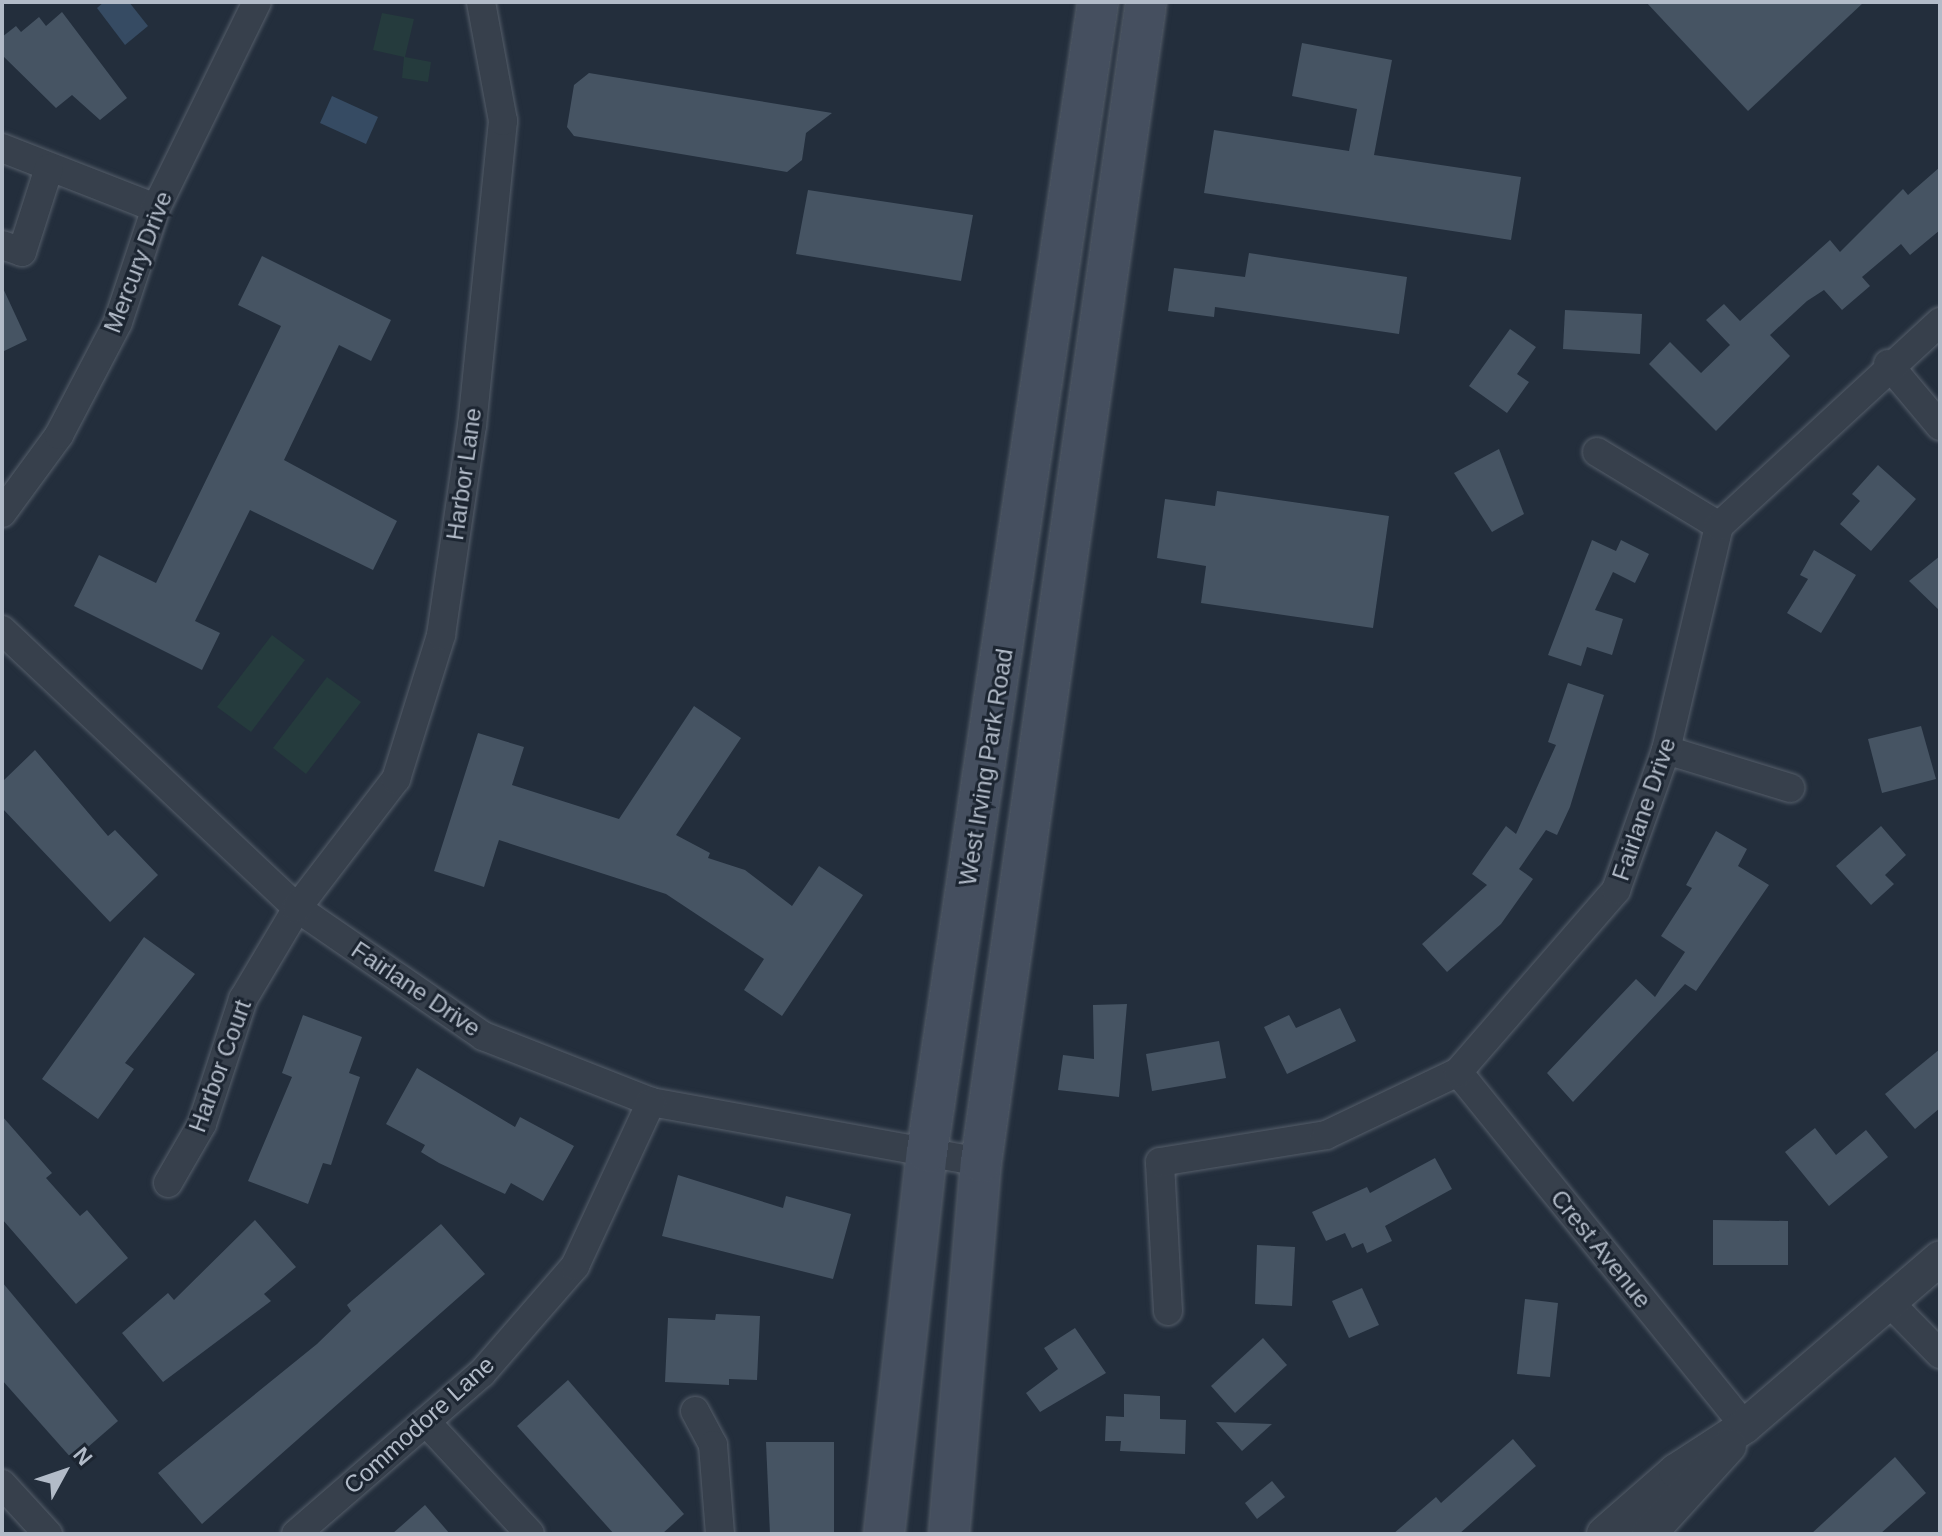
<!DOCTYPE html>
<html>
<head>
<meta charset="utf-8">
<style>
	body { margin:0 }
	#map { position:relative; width:1942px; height:1536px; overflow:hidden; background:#232e3c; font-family:Helvetica,sans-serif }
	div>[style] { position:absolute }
	.green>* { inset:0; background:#253b3d }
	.water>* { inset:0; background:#364b63 }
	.building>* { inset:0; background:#465463 }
	.roads { filter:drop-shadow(0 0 2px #555e6a) drop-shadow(0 0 2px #555e6a) }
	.minor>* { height:28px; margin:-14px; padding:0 14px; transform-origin:14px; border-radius:14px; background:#37404c }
	.tertiary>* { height:34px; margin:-17px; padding:0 17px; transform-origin:17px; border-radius:17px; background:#37404c }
	.secondary>* { height:40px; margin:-20px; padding:0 20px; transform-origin:20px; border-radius:20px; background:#454f5f }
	span { translate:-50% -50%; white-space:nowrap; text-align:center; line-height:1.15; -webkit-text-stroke:6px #1c2531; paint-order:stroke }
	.street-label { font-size:24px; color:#b2bbc8 }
	.frame { position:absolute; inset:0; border:4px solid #b2bbc8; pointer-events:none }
	.north { position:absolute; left:24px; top:1432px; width:80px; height:80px; -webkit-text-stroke:6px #1c2531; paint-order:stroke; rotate:50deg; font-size:22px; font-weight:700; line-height:32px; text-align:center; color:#b2bbc8 }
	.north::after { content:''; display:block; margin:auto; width:28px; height:36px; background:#b2bbc8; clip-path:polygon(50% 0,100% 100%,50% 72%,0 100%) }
</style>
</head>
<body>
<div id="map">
	<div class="green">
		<div style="clip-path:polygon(382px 13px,414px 19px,405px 57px,431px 62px,428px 82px,402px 78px,404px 57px,373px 50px)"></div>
		<div style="clip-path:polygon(272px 635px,305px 660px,251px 732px,217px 707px)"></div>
		<div style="clip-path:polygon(327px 677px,361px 702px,306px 774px,273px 748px)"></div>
	</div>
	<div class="water">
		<div style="clip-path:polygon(104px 2px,129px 2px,148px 26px,125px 45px,97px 8px)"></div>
		<div style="clip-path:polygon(332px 96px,378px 117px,366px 144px,320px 123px)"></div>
	</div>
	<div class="building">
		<div style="clip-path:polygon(1646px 2px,1864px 2px,1748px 111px)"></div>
		<div style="clip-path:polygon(62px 12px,127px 98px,100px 120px,72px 95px,56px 108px,2px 55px,2px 37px,16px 26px,21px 32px,39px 17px,46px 26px)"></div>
		<div style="clip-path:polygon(1302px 43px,1392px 60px,1374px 155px,1521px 177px,1511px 240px,1204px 193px,1214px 130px,1349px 151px,1357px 109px,1292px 96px)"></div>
		<div style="clip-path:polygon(589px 73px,832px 113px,806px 133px,802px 160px,787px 172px,574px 136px,567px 127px,574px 85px)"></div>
		<div style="clip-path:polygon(1940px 167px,1940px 230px,1910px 255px,1901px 244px,1862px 277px,1870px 286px,1842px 310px,1824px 290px,1807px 301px,1770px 335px,1790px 356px,1716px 431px,1649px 364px,1670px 342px,1701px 373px,1730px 345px,1706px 320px,1724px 304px,1740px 321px,1830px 240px,1840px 252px,1903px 189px,1908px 195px)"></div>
		<div style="clip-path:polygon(808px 190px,973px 215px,961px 281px,796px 254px)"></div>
		<div style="clip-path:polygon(1249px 253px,1407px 277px,1399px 334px,1215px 307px,1214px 317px,1168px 311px,1174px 268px,1245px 277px)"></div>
		<div style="clip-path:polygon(262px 256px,391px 320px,371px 361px,339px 345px,284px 460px,397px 521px,373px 570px,250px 510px,195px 621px,220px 633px,202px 670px,74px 606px,99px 555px,156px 583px,281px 326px,238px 305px)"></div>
		<div style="clip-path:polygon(2px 286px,27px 340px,2px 352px)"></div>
		<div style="clip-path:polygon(1565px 310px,1642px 314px,1640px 354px,1563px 349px)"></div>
		<div style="clip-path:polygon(1510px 329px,1536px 347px,1517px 374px,1529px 382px,1507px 413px,1469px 386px)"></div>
		<div style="clip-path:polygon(1499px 449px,1524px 514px,1492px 532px,1454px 473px)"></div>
		<div style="clip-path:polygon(1878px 465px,1916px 499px,1871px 551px,1840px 524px,1860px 501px,1852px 494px)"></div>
		<div style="clip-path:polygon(1217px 491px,1389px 516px,1373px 628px,1201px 603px,1206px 566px,1157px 558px,1165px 499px,1215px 506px)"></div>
		<div style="clip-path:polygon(1592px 540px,1616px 551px,1621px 540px,1649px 554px,1635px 583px,1613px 572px,1595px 610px,1623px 619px,1612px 655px,1587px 647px,1581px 666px,1548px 655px)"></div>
		<div style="clip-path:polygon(1814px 550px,1856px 575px,1821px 633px,1787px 613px,1808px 579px,1800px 575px)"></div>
		<div style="clip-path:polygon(1940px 556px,1940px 611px,1909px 581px)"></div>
		<div style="clip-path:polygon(1568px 683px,1604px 695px,1570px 807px,1557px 835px,1546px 830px,1519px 869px,1533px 879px,1501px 924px,1447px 972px,1422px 944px,1487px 885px,1472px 874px,1506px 826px,1516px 834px,1556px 745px,1548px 742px)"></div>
		<div style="clip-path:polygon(694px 706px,741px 738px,676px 835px,710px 853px,708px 858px,745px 870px,792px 906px,819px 866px,863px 895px,782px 1016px,744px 990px,764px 959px,666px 894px,499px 840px,484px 887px,434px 871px,478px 733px,524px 747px,512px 785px,619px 819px)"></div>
		<div style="clip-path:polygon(1921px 726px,1936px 779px,1882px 793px,1868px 739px)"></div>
		<div style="clip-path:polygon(35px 750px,108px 836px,115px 830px,158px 875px,110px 922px,2px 808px,2px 782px)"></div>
		<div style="clip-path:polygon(1881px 826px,1906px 855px,1885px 875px,1894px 884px,1871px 905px,1836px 866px)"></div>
		<div style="clip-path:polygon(1716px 831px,1747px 849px,1738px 866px,1769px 885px,1696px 991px,1685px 984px,1573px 1102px,1547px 1073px,1636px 979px,1655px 997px,1685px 952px,1661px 936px,1692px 888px,1686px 885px)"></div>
		<div style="clip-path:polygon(144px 937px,195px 974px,125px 1063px,134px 1069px,98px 1119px,42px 1079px)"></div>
		<div style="clip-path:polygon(1127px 1004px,1119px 1097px,1058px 1090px,1063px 1055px,1094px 1059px,1093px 1005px)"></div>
		<div style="clip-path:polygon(1340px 1008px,1356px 1041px,1287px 1074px,1264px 1027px,1289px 1015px,1296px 1028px)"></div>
		<div style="clip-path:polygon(303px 1015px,362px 1037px,349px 1073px,360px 1077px,331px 1165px,323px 1163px,308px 1204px,248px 1181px,292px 1077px,282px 1073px)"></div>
		<div style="clip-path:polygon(1219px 1041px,1226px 1078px,1152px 1091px,1146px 1054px)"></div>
		<div style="clip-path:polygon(1940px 1049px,1940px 1108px,1915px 1129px,1885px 1094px)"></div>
		<div style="clip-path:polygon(417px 1068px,515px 1127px,520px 1117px,574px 1146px,543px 1201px,511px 1183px,505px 1194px,439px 1163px,421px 1152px,425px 1145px,386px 1124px)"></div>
		<div style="clip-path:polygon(2px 1116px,52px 1173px,46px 1178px,80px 1216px,87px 1210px,128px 1258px,76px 1304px,2px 1219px)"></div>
		<div style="clip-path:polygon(1815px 1128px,1836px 1155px,1866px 1130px,1888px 1157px,1829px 1206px,1785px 1152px)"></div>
		<div style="clip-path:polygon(1435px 1158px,1452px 1189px,1385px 1226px,1392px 1241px,1367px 1253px,1363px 1243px,1352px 1248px,1345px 1233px,1326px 1241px,1312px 1212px,1367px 1187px,1370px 1193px)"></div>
		<div style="clip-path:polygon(678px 1175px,783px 1208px,786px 1196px,851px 1214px,833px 1279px,662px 1236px)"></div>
		<div style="clip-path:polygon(255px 1220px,296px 1267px,264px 1294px,271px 1301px,163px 1382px,122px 1333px,168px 1293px,174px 1300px)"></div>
		<div style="clip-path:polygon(1713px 1220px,1788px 1221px,1788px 1265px,1713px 1265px)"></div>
		<div style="clip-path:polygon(441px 1224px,485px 1274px,202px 1524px,158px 1473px,317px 1344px,351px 1311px,347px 1305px)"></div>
		<div style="clip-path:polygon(1257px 1245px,1295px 1247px,1292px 1306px,1255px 1304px)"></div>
		<div style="clip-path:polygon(2px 1282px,118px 1421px,73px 1460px,2px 1380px)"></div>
		<div style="clip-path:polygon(1362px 1288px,1379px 1325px,1349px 1338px,1332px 1301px)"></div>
		<div style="clip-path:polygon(1525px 1299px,1558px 1303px,1550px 1377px,1517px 1374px)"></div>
		<div style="clip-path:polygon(716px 1314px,760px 1316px,757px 1380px,729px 1379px,729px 1385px,665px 1382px,668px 1318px,715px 1320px)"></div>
		<div style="clip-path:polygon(1075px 1328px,1106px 1373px,1040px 1412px,1026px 1393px,1058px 1369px,1044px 1348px)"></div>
		<div style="clip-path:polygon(1263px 1338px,1287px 1365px,1235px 1413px,1211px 1386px)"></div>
		<div style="clip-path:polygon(568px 1380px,684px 1514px,662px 1534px,614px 1534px,517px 1426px)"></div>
		<div style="clip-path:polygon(1124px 1394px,1160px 1396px,1160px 1419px,1186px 1420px,1185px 1454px,1120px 1451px,1121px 1441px,1105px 1441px,1106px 1416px,1124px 1417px)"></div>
		<div style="clip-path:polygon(1216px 1422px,1272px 1424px,1242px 1451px)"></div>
		<div style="clip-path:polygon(1513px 1439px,1536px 1466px,1459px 1534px,1393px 1534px,1436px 1497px,1441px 1503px)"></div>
		<div style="clip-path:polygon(766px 1442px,834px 1442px,834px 1534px,770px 1534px)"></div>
		<div style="clip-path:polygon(1895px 1457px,1926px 1493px,1880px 1534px,1811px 1534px)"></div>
		<div style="clip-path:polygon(1272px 1481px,1285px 1497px,1257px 1519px,1245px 1503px)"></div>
		<div style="clip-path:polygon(425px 1505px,450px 1534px,392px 1534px)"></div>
	</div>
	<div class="roads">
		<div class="minor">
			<div style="left:2px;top:148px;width:165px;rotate:21.3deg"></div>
			<div style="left:2px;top:245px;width:21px;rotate:19deg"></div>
			<div style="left:22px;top:252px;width:88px;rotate:-72.2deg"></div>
			<div style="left:1888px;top:364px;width:81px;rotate:50deg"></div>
			<div style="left:1597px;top:452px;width:143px;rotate:31.2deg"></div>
			<div style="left:2px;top:513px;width:97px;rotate:-53.8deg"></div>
			<div style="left:59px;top:435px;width:127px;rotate:-62.4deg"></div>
			<div style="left:118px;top:322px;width:120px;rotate:-71.6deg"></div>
			<div style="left:156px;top:208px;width:229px;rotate:-63.9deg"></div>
			<div style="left:2px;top:630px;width:405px;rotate:43.3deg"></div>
			<div style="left:297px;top:908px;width:226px;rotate:34.5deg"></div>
			<div style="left:483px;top:1036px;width:180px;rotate:21.4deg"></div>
			<div style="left:651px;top:1102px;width:335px;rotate:10.3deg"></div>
			<div style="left:1666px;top:750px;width:130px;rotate:17deg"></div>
			<div style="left:1458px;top:1072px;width:456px;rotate:51deg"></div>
			<div style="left:168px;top:1183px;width:68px;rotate:-60deg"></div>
			<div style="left:202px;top:1124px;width:132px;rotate:-71.8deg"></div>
			<div style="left:243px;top:999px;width:106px;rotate:-59.3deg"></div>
			<div style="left:297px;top:908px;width:163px;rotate:-52.5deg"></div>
			<div style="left:396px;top:779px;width:151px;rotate:-72.6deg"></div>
			<div style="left:441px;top:635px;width:211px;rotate:-81.6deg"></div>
			<div style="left:472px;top:426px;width:307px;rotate:-84.2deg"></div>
			<div style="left:503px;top:121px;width:121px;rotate:-100.5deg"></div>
			<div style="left:1889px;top:1302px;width:73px;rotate:45.6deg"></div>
			<div style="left:1168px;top:1311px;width:149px;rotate:-93.1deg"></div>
			<div style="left:1160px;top:1162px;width:168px;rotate:-9.2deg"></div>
			<div style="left:1326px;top:1135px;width:146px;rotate:-25.5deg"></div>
			<div style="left:1458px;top:1072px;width:241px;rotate:-49deg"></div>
			<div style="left:1616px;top:890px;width:149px;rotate:-70.3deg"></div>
			<div style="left:1666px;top:750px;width:230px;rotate:-76.7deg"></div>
			<div style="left:1719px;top:526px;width:301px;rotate:-42.7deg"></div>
			<div style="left:695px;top:1411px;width:38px;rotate:62deg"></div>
			<div style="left:713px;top:1445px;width:89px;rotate:85.5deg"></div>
			<div style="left:427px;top:1423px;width:151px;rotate:47.1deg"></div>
			<div style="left:2px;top:1484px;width:68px;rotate:47.4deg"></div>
			<div style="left:296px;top:1534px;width:246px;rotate:-40.9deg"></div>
			<div style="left:482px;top:1373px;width:142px;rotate:-49deg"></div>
			<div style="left:575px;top:1266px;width:181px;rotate:-65.1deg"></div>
		</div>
		<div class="tertiary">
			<div style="left:1604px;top:1534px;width:96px;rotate:-41.2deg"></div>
			<div style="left:1676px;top:1471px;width:82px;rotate:-33.1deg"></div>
			<div style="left:1745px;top:1426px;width:257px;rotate:-40.7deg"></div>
			<div style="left:1649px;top:1534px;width:119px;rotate:-47.7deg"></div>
		</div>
		<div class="secondary">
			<div style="left:884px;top:1534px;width:384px;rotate:-83.6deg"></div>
			<div style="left:927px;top:1152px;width:1163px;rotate:-81.54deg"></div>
			<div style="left:949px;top:1534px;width:373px;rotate:-85.1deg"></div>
			<div style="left:981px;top:1162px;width:1172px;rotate:-81.9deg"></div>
		</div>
	</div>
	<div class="street-label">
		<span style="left:138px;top:262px;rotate:-69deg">Mercury Drive</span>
		<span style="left:464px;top:474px;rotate:-82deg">Harbor Lane</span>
		<span style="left:986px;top:767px;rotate:-81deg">West Irving Park Road</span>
		<span style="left:1644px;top:809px;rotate:-71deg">Fairlane Drive</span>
		<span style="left:416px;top:989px;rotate:34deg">Fairlane Drive</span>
		<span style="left:220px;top:1066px;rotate:-70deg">Harbor Court</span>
		<span style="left:1601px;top:1249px;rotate:51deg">Crest Avenue</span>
		<span style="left:419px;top:1425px;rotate:-42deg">Commodore Lane</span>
	</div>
	<div class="frame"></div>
	<div class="north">N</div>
</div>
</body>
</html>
